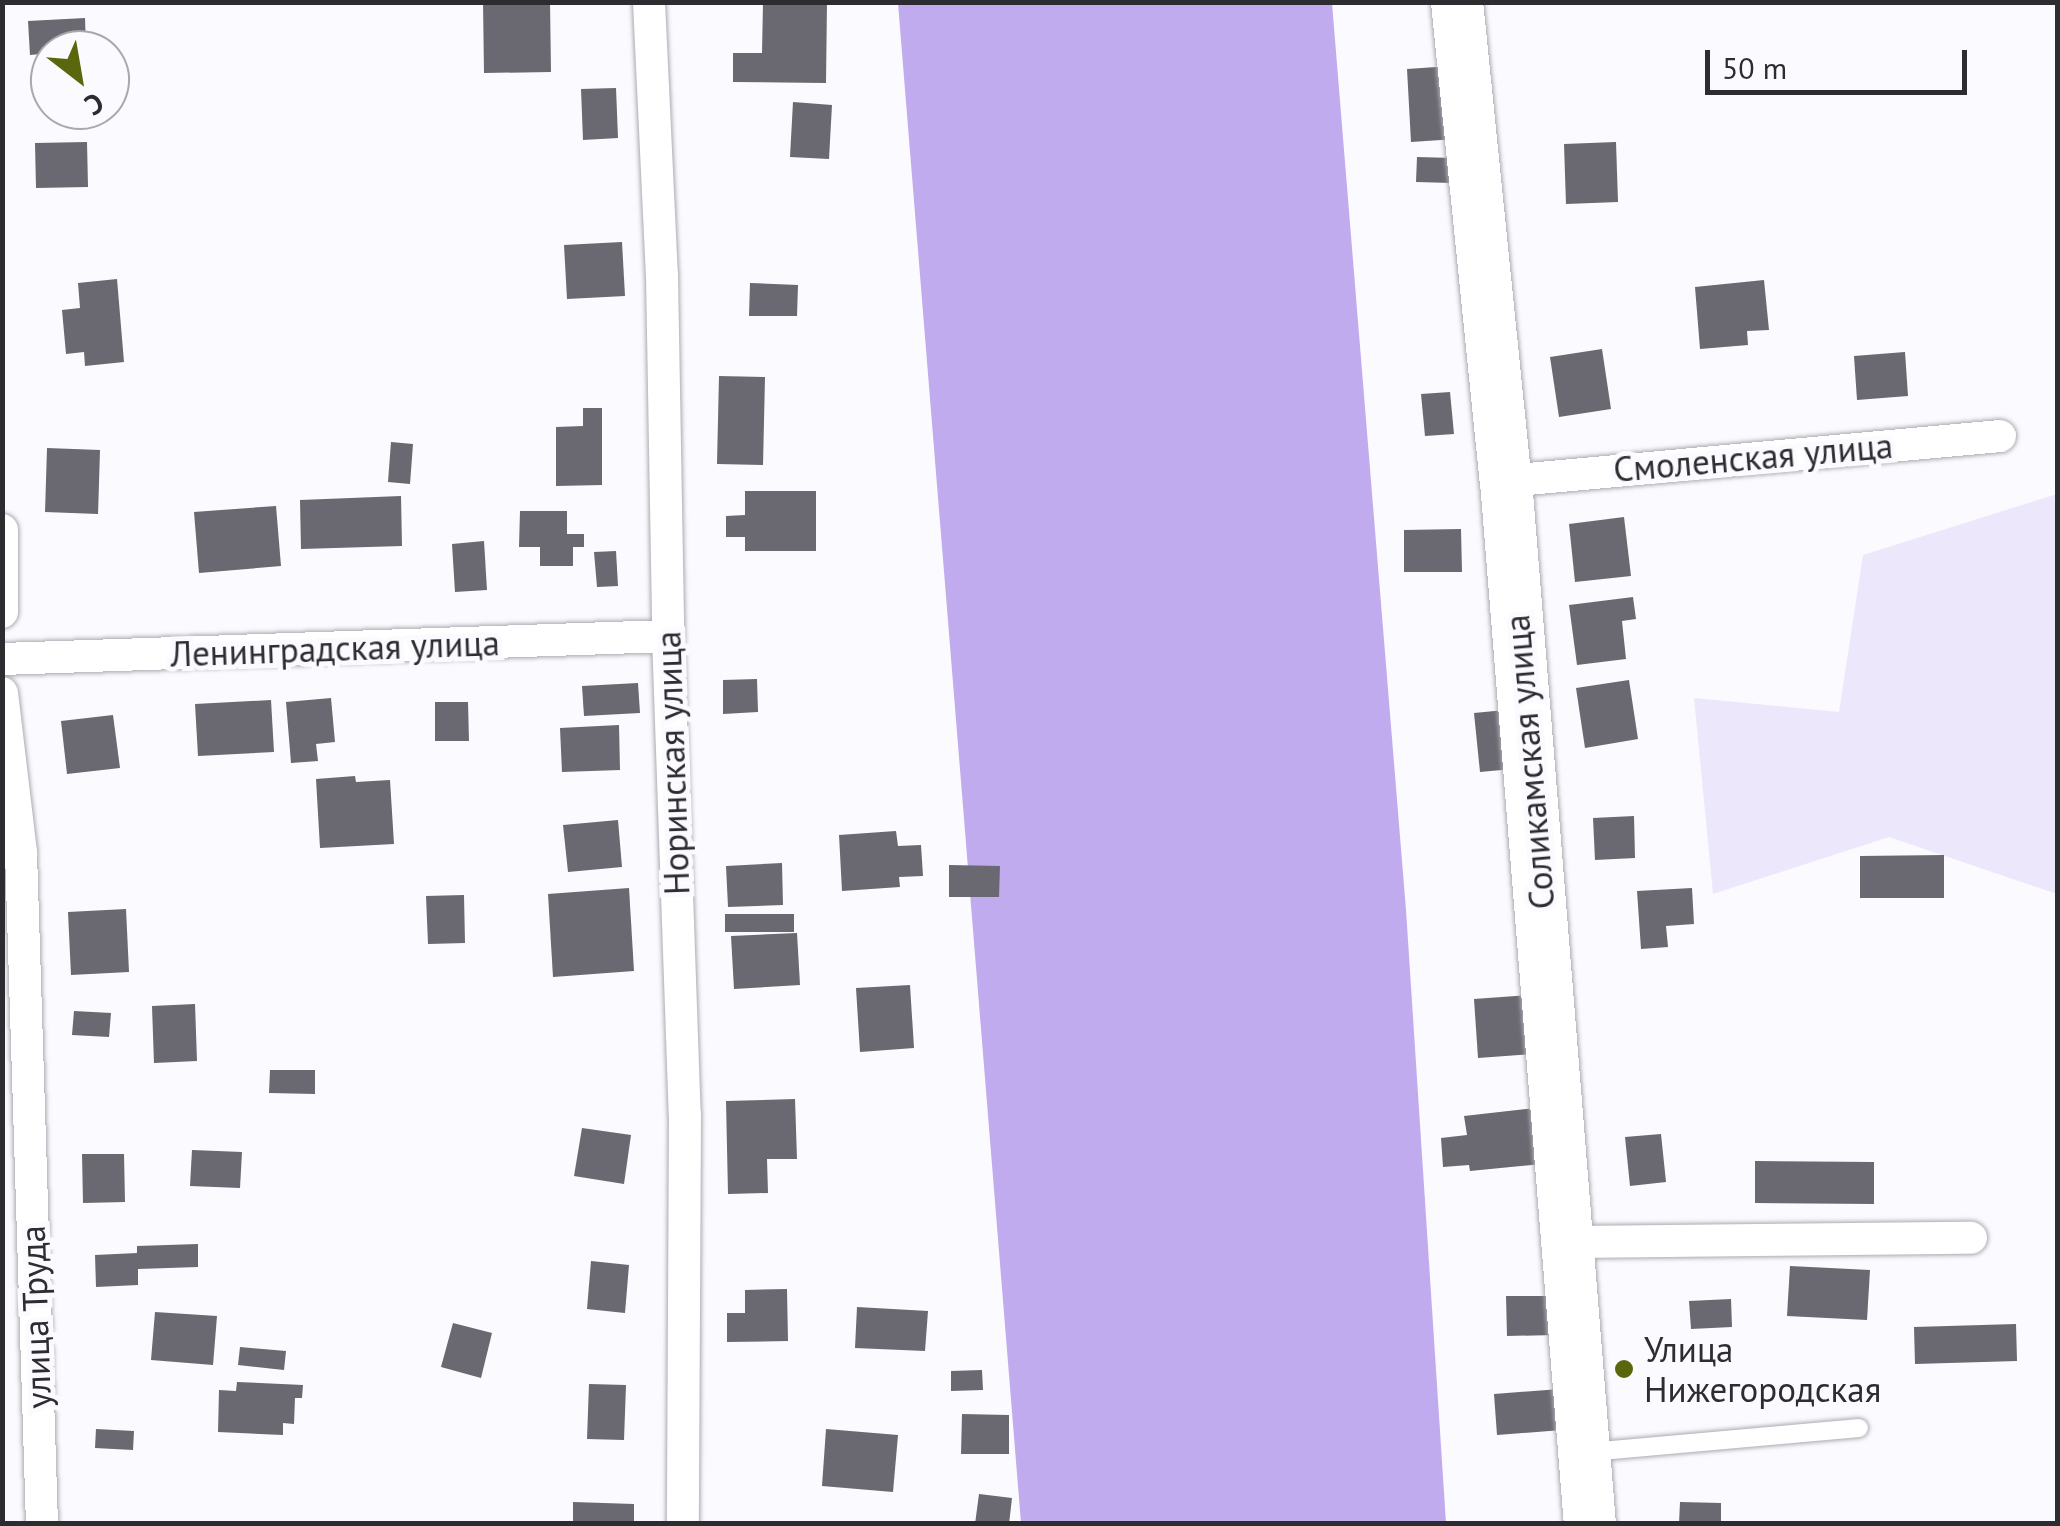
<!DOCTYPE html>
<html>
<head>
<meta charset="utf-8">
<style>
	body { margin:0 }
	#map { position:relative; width:2060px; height:1526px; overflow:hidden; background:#fbfafe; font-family:"PT Sans",sans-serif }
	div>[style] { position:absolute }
	.green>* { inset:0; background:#ede7fc }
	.forest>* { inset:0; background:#bfabed }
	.building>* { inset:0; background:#6a6870 }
	.roads { filter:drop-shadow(0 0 2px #acaab3) drop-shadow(0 0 2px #acaab3) }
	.lane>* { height:18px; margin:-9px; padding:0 9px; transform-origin:9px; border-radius:9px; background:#fff }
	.street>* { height:32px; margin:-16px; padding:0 16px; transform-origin:16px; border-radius:16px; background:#fff }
	.primary>* { height:52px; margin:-26px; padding:0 26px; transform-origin:26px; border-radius:26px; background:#fff }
	.dots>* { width:28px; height:28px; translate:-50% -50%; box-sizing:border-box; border:5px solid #fbfafe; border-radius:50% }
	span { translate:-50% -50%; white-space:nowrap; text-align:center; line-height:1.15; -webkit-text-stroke:10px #fbfafe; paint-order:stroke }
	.street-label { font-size:35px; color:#2d2c30 }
	.poi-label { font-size:35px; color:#2d2c30 }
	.left { translate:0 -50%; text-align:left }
	.frame { position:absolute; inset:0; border:5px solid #2d2c30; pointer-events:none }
	.north { position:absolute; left:30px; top:30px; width:100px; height:100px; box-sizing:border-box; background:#fbfafe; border:2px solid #a9a8ac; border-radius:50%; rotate:149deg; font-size:28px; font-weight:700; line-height:40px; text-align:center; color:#2d2c30 }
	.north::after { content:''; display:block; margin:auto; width:35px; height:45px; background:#5a670d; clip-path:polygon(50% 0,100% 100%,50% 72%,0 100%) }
	.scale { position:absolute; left:1705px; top:50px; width:262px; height:45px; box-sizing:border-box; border:5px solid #2d2c30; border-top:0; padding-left:12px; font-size:30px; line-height:35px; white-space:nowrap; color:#2d2c30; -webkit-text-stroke:8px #fbfafe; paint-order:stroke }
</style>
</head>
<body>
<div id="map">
	<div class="green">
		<div style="clip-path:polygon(2057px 494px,2057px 894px,1889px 837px,1713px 894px,1694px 698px,1839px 712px,1863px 555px)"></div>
	</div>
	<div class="forest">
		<div style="clip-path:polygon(898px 3px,1332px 3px,1406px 910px,1446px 1523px,1021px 1523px)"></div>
	</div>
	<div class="building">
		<div style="clip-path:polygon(483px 2px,550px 2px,551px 72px,484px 73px)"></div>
		<div style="clip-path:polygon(763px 2px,827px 2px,826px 83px,733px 82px,733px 53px,762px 53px)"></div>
		<div style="clip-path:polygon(85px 18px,86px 50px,30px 55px,28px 21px)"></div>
		<div style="clip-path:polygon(1451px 66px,1456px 139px,1411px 142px,1407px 69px)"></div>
		<div style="clip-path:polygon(616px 88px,618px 138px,583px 140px,581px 89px)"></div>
		<div style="clip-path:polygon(793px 102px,832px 105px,829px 159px,790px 157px)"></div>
		<div style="clip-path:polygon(87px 142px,88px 187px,36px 188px,35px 143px)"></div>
		<div style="clip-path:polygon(1616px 142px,1618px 202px,1566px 204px,1564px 144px)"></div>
		<div style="clip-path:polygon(1417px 157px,1453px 158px,1452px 183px,1416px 182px)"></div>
		<div style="clip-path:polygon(622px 242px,625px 296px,567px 299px,564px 245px)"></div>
		<div style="clip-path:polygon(117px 279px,124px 362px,85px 366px,84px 352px,66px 354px,62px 310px,80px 308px,78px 283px)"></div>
		<div style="clip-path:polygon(1764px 280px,1769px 330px,1747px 331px,1748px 345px,1700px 349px,1695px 287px)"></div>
		<div style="clip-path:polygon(750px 283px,798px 285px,797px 316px,749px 316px)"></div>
		<div style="clip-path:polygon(1602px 349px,1611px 409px,1559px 417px,1550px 357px)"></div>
		<div style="clip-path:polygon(1905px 352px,1908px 396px,1857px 400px,1854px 356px)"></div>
		<div style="clip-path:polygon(719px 376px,765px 377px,763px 465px,717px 464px)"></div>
		<div style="clip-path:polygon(1450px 392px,1454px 434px,1425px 436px,1421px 394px)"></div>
		<div style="clip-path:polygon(583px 408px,602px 408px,602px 485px,556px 486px,556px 427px,583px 426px)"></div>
		<div style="clip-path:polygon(391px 442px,413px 444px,410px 484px,388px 482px)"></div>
		<div style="clip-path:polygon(47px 448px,100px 450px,98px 514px,45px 512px)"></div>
		<div style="clip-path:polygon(745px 491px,816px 491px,816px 551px,745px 551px,745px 537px,726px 537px,726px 516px,745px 515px)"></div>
		<div style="clip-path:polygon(401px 496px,402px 546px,301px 549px,300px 500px)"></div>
		<div style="clip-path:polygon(276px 506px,281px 566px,199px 573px,194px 512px)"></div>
		<div style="clip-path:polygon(520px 511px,567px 511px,567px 534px,584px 534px,584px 547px,573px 547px,573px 566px,540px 566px,540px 547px,519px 547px)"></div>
		<div style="clip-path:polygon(1624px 517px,1631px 576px,1575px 582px,1569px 524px)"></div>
		<div style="clip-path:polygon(1461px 529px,1462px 572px,1404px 572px,1404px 530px)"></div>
		<div style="clip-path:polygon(484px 541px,487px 590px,455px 592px,452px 544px)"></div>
		<div style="clip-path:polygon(616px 551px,618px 586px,597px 587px,594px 552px)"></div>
		<div style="clip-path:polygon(1633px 597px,1636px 619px,1622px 621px,1626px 659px,1577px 665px,1569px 605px)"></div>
		<div style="clip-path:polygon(757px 679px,758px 712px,723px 714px,723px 680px)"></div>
		<div style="clip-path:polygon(1629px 680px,1638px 739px,1585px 748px,1576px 688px)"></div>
		<div style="clip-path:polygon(638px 683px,640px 713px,584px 716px,582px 686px)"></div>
		<div style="clip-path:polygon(331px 698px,335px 742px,316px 744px,318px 761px,291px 763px,286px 702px)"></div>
		<div style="clip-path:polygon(271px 700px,274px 752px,198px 756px,195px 704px)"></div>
		<div style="clip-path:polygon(435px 702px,468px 702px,469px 741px,435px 741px)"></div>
		<div style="clip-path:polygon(1505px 710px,1512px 769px,1480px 772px,1474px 713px)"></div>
		<div style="clip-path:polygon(113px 715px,120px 768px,67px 774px,61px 721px)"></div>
		<div style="clip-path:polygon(619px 725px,620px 770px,562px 772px,560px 728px)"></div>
		<div style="clip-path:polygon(355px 776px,356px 782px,390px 780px,394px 844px,320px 848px,316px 779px)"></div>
		<div style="clip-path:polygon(1634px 816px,1635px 858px,1595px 860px,1593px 818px)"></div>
		<div style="clip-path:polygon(618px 820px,622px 867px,568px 872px,563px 825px)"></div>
		<div style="clip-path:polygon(896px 831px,898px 846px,921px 845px,923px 876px,899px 877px,900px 887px,842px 891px,839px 835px)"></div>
		<div style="clip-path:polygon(1944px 855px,1944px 898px,1860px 898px,1860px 856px)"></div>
		<div style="clip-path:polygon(782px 863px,783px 905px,728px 907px,726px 866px)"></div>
		<div style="clip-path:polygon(949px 865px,1000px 866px,999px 897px,949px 897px)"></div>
		<div style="clip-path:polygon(629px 888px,634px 971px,553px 977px,548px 894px)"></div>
		<div style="clip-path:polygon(1692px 888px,1694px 924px,1666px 926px,1668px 947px,1641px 949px,1637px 891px)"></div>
		<div style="clip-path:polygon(464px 895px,465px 943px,428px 944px,426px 896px)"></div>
		<div style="clip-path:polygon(126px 909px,129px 972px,71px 975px,68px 912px)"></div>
		<div style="clip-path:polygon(725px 914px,794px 914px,794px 932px,725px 932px)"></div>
		<div style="clip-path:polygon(797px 933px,800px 985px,734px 989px,731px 936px)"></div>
		<div style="clip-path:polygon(910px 985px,914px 1048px,860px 1052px,856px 988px)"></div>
		<div style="clip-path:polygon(1530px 995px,1534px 1054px,1478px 1058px,1474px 999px)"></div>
		<div style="clip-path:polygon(195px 1004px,197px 1061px,154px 1063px,152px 1006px)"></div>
		<div style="clip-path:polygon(74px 1011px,111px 1013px,109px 1037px,72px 1035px)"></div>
		<div style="clip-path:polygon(270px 1070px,315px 1070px,315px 1094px,269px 1093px)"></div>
		<div style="clip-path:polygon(795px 1099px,797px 1159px,767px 1159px,768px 1193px,728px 1194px,726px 1101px)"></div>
		<div style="clip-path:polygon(1536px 1108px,1542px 1164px,1470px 1171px,1469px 1165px,1443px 1167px,1441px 1138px,1467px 1135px,1464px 1116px)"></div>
		<div style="clip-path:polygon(582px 1128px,631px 1135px,624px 1184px,574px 1176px)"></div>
		<div style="clip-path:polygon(1661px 1134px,1666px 1182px,1630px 1186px,1625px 1137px)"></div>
		<div style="clip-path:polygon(192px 1150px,242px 1152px,240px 1188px,190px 1186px)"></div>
		<div style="clip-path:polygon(82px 1154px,124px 1154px,125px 1202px,83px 1203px)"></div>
		<div style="clip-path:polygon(1755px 1161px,1874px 1162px,1874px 1204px,1755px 1203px)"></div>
		<div style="clip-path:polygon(198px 1244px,198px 1267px,138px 1269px,138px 1285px,96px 1287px,95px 1255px,137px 1253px,137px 1246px)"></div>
		<div style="clip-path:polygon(591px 1261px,629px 1265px,625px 1313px,587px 1309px)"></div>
		<div style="clip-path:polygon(1790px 1266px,1870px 1270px,1867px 1320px,1787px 1316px)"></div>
		<div style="clip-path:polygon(787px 1289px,788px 1341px,727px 1342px,727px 1313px,745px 1313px,745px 1290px)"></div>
		<div style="clip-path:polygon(1506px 1296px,1554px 1296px,1554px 1335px,1507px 1336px)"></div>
		<div style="clip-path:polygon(1731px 1299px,1732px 1327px,1691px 1329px,1689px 1301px)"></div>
		<div style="clip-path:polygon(857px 1307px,928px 1311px,925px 1351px,855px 1348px)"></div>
		<div style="clip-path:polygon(155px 1312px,217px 1316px,213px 1365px,151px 1360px)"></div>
		<div style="clip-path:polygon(453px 1323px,492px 1333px,481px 1378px,441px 1367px)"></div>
		<div style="clip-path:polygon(2016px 1324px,2017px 1361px,1915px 1364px,1914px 1327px)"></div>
		<div style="clip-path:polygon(240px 1347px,286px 1351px,284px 1370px,238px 1365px)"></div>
		<div style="clip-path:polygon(982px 1370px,983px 1390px,951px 1391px,951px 1371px)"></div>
		<div style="clip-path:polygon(237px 1382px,303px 1385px,302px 1398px,295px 1398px,294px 1424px,283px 1423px,283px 1435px,218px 1432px,219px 1390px,236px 1391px)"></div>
		<div style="clip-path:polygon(589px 1384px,626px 1385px,624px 1440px,587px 1439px)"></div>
		<div style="clip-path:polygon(1560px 1389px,1562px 1430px,1497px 1435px,1494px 1394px)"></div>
		<div style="clip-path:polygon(962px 1414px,1009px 1415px,1009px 1454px,961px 1454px)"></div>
		<div style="clip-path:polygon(96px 1429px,134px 1431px,133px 1450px,95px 1448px)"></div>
		<div style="clip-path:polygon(826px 1429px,898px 1435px,893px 1492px,822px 1486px)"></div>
		<div style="clip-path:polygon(979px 1494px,1012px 1498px,1009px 1524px,975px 1524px)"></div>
		<div style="clip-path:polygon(573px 1502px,634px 1504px,634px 1524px,573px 1524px)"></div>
		<div style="clip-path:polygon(1680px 1502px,1721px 1503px,1721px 1524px,1679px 1524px)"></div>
	</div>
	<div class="roads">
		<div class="lane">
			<div style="left:1590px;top:1452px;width:270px;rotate:-5.1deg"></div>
		</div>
		<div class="street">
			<div style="left:649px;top:2px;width:273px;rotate:87.3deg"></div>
			<div style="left:662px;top:275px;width:361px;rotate:89deg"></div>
			<div style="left:668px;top:636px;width:479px;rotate:88deg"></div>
			<div style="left:685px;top:1115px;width:409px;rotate:90.3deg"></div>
			<div style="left:1506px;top:481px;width:496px;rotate:-5.2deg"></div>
			<div style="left:2px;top:530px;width:82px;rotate:90deg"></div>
			<div style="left:2px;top:659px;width:666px;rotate:-1.98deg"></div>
			<div style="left:2px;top:693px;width:161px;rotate:83.2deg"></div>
			<div style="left:21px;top:853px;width:671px;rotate:88.21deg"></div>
			<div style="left:1568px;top:1242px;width:403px;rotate:-0.6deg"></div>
		</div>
		<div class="primary">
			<div style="left:1457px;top:2px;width:481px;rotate:84.2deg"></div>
			<div style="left:1506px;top:481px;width:1046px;rotate:85.4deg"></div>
		</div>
	</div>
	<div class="dots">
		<div style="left:1624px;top:1369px;background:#5a670d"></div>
	</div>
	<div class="street-label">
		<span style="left:1753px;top:457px;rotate:-5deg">Смоленская улица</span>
		<span style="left:335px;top:648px;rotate:-2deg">Ленинградская улица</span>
		<span style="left:1529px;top:762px;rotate:-95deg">Соликамская улица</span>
		<span style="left:672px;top:763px;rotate:-92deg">Норинская улица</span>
		<span style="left:35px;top:1317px;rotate:-92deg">улица Труда</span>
	</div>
	<div class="poi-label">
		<span class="left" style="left:1644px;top:1369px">Улица<br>Нижегородская</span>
	</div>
	<div class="frame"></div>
	<div class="north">С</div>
	<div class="scale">50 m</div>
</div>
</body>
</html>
